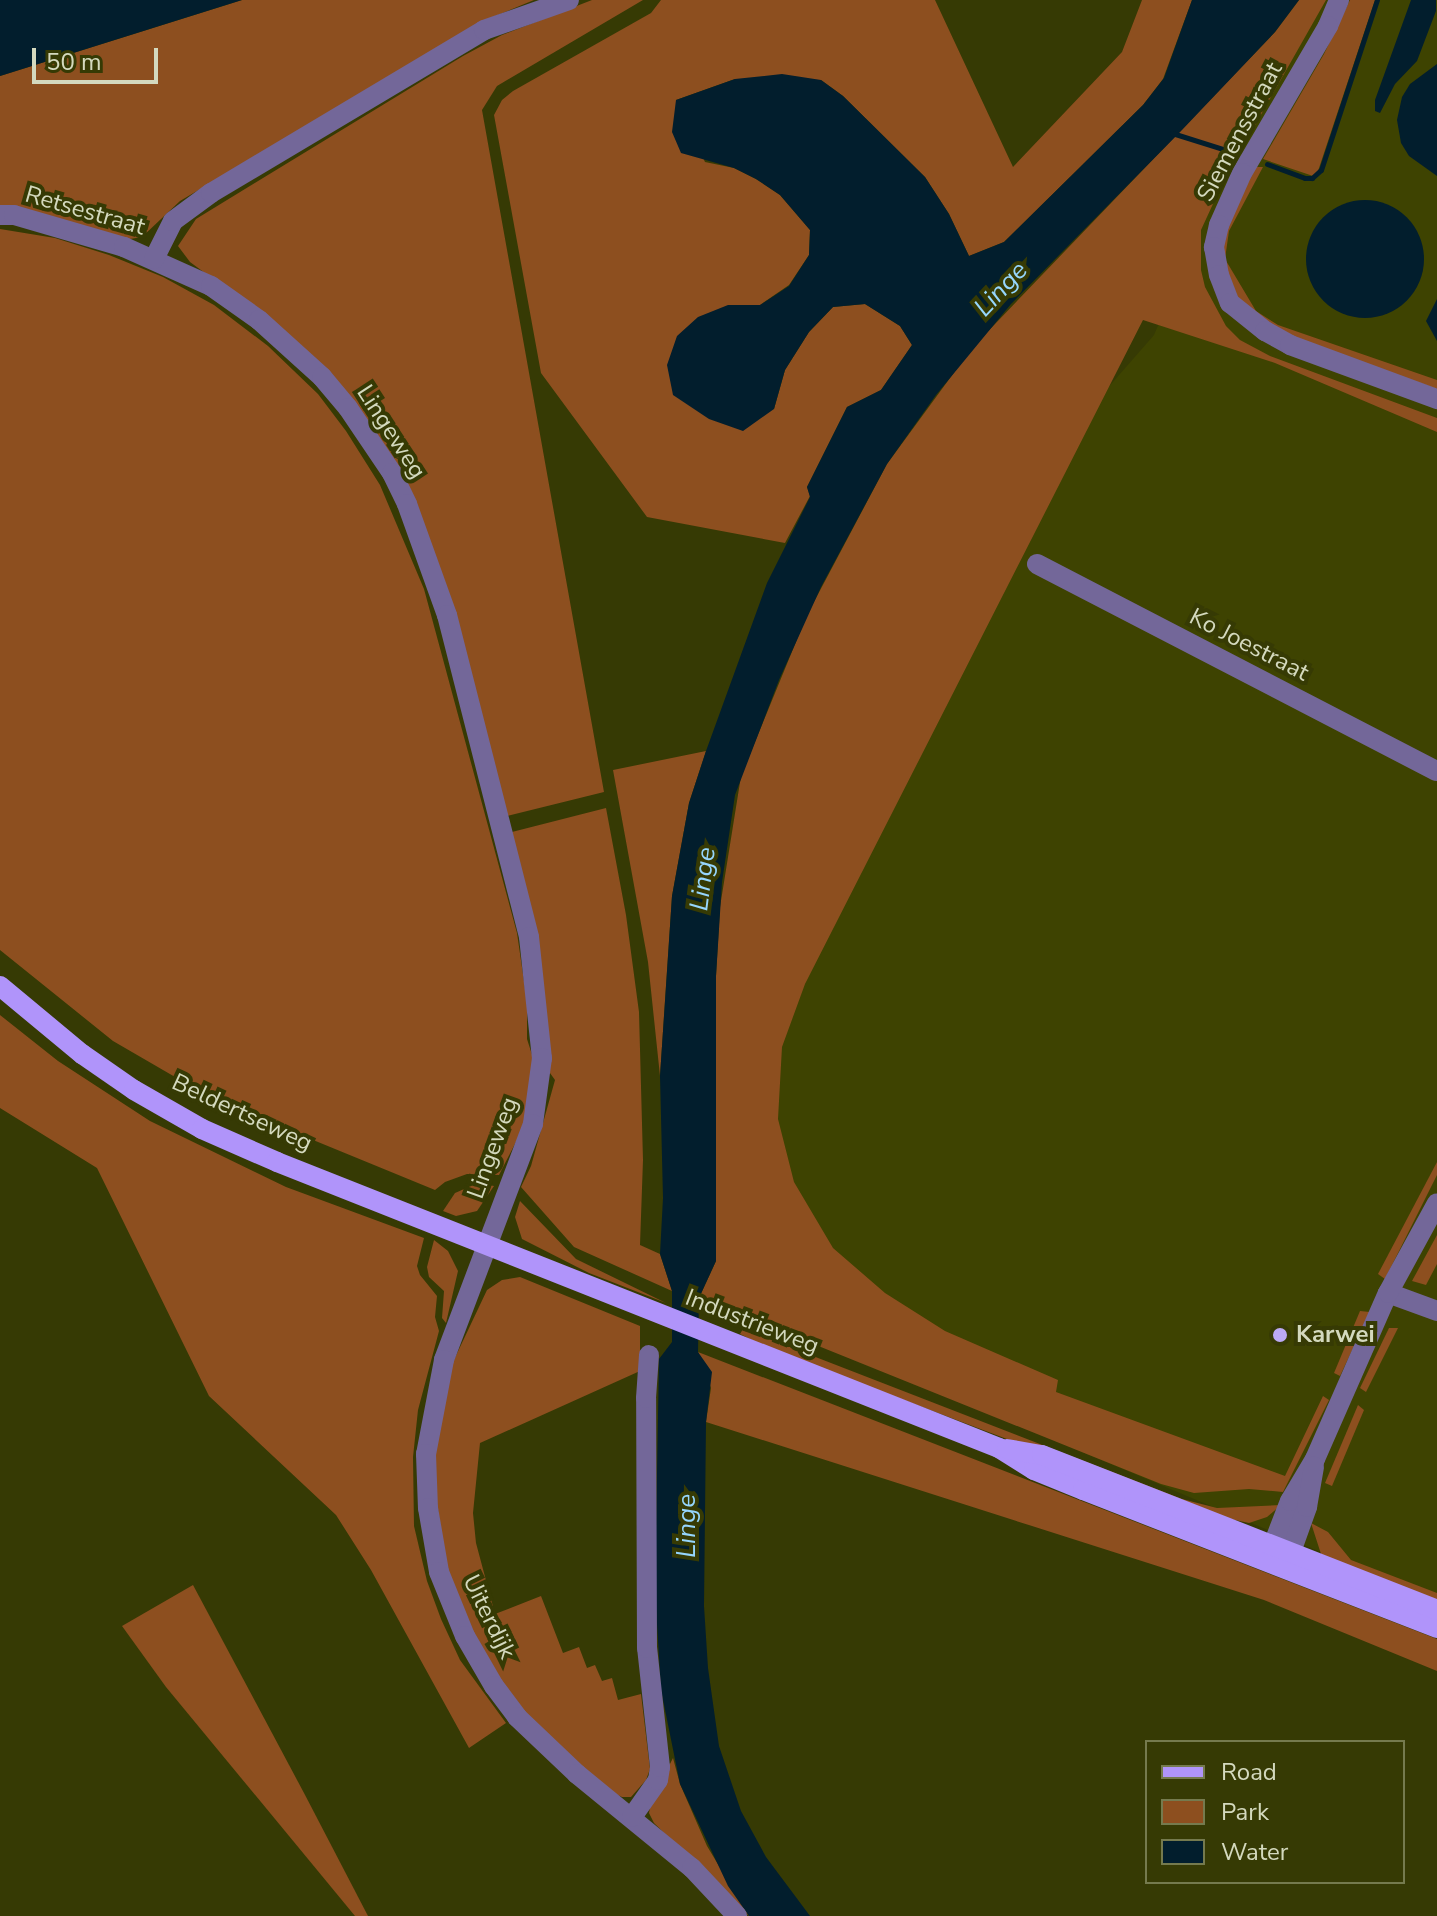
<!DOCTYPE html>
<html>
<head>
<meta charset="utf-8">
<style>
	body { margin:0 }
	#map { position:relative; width:1437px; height:1916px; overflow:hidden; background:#363a04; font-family:"Nunito Sans",sans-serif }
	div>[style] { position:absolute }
	.built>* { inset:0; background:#3e4301 }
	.green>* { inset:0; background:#8d4f1f }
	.water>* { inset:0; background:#021e2d }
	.round { border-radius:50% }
	.stream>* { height:5px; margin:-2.5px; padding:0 2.5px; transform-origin:2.5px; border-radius:2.5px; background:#021e2d }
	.minor>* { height:20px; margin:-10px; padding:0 10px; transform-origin:10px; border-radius:10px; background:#736799 }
	.major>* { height:20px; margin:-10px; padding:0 10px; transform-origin:10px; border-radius:10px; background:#b094fa }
	.dots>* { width:22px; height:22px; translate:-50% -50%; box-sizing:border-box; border:4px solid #363a04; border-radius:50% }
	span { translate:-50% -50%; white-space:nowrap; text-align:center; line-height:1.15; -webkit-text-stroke:8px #363a04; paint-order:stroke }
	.street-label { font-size:24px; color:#d4d9be }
	.poi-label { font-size:24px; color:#d4d9be; font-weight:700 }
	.left { translate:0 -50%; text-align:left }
	.water-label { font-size:26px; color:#96d6fd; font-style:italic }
	.legend { position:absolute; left:1145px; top:1740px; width:260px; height:144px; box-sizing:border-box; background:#363a04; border:2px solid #757a4e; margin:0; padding:10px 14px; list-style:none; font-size:24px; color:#d4d9be }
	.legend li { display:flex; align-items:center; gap:16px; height:40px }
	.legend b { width:40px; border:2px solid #757a4e }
	.scale { position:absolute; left:32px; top:48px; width:126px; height:36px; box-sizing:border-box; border:4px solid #d4d9be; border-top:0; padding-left:10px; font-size:24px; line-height:28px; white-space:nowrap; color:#d4d9be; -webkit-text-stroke:6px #363a04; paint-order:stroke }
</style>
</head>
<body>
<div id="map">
	<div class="built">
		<div style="clip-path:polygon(1304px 0,1437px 0,1437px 1601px,768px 1320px,773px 1044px,1056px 447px,1154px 335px,1270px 64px)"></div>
	</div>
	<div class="green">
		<div style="clip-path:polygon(242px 0,534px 0,488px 19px,180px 201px,142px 237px,130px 239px,0 208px,0 76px)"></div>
		<div style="clip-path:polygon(592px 0,643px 0,497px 86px,482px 110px,604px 792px,503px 817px,401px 482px,247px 304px,190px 262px,178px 246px,196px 219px,463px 56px,502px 35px)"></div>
		<div style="clip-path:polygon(661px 0,935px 0,1013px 167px,1122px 52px,1142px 0,1192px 0,1163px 79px,1143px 105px,1004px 242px,969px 256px,949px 214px,925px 177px,843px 96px,821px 80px,735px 79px,676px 100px,705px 162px,734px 168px,756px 179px,780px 195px,810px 230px,809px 255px,789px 285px,760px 305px,728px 305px,774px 409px,785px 370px,809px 332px,833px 307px,865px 304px,900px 326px,912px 345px,881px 390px,847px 407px,807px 487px,810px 496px,785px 543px,647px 517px,541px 373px,494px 115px,502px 100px,513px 91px,651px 13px)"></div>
		<div style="clip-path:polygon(1299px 0,1326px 0,1224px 180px,1201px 230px,1201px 270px,1205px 287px,1226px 326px,1240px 340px,1270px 356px,1437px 418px,1437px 432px,1275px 363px,1143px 320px,805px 984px,782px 1047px,778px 1119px,794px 1182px,833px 1248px,885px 1293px,945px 1331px,1058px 1380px,1056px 1392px,1285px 1476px,1323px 1396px,1329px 1400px,1283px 1492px,1249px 1489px,1194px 1493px,1161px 1484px,699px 1298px,716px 1261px,716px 976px,720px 907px,741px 776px,807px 615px,887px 464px,972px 348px,1275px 32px)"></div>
		<div style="clip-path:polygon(1350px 0,1375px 0,1316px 177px,1263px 159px,1324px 54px)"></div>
		<div style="clip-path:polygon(1254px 167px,1263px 167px,1229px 231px,1225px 259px,1256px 311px,1278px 325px,1437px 380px,1437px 389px,1277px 332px,1246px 310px,1224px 278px,1220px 259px,1231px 207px,1242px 182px)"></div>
		<div style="clip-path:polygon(0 229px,55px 238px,109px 255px,163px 277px,214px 305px,268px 346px,318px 394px,346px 431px,380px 485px,424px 589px,517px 933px,527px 1002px,527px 1039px,535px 1064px,534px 1081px,521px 1132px,499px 1175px,467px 1174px,445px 1182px,435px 1190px,213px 1099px,113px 1041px,0 950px)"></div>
		<div style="clip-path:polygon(706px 751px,689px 803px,672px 896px,660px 1076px,648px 962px,613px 770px)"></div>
		<div style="clip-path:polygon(606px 808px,626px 915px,639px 1012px,643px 1160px,640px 1245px,660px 1254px,672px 1291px,574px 1247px,521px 1187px,531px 1166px,555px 1080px,545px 1066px,508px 833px)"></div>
		<div style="clip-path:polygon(0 1015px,58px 1061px,150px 1121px,286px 1187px,424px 1238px,417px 1266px,420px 1275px,437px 1296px,435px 1317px,439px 1331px,418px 1410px,413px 1457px,414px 1526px,427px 1581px,441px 1619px,460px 1660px,506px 1723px,469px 1748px,371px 1570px,336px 1515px,209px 1396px,97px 1168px,0 1108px)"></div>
		<div style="clip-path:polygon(1437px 1162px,1437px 1175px,1385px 1279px,1378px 1274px)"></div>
		<div style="clip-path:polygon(478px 1183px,494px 1186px,477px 1211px,456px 1216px,443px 1211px,455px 1193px)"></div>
		<div style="clip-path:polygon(520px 1201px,576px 1259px,666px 1303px,589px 1273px,522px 1239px,515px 1217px)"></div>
		<div style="clip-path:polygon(1437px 1235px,1437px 1264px,1426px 1285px,1412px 1281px)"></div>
		<div style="clip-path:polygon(434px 1240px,448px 1251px,458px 1271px,446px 1323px,442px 1318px,444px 1291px,429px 1277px,427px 1267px)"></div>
		<div style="clip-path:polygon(520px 1277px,640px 1326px,640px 1371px,480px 1443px,473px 1513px,476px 1543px,495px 1614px,541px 1596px,563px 1653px,579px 1647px,587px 1668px,595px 1665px,602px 1681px,612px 1678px,618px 1700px,641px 1694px,650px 1769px,646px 1780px,631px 1797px,622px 1797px,607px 1790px,512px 1705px,451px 1595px,432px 1470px,452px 1364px,487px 1290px,502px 1280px)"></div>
		<div style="clip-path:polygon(1360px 1311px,1370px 1312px,1340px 1376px,1334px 1373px)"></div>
		<div style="clip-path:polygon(1389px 1328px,1398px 1328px,1366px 1392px,1360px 1388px)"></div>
		<div style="clip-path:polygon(743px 1329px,1182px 1499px,1217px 1508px,1281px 1505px,1267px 1517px,1249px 1523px,1202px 1513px,772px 1350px,740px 1334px)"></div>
		<div style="clip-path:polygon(698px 1352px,1437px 1639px,1437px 1671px,1264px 1600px,706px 1422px,711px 1388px)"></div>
		<div style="clip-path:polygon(1358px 1405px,1364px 1410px,1332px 1486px,1325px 1483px)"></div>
		<div style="clip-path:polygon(1311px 1523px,1328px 1532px,1351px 1560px,1437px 1593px,1437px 1606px,1321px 1554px)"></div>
		<div style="clip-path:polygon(193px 1585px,304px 1793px,368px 1916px,355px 1916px,166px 1687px,122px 1626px)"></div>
		<div style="clip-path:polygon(673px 1758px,680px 1784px,707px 1846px,749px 1916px,654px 1823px,649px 1813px,651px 1801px)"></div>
	</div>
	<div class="water">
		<div style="clip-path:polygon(0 0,242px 0,0 76px)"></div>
		<div style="clip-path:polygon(1192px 0,1299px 0,1275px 32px,1182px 130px,1011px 304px,936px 395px,887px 464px,821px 587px,779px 680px,735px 795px,722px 882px,716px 976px,716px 1261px,699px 1298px,698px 1352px,712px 1372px,706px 1422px,704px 1606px,708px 1668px,719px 1746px,741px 1811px,766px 1857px,810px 1916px,749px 1916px,728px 1886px,680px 1784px,661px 1690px,655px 1591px,659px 1359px,672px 1342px,672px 1291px,660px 1254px,663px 1198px,660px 1076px,672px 896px,689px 803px,706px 751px,767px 583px,810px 497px,807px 487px,847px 407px,881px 390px,912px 345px,900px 326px,865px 304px,833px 307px,809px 332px,785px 370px,774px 409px,743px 431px,709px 419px,673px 395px,667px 365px,677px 336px,698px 317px,728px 305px,760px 305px,789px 286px,809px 255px,810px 230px,780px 195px,756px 179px,734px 168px,681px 153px,672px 132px,676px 100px,735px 79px,782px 74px,821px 80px,843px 96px,925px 177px,949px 214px,969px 256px,1004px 242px,1143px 105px,1164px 78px)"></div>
		<div style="clip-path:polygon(1411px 0,1436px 0,1436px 11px,1417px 61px,1395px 84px,1380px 113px,1375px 111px,1375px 100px)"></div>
		<div style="clip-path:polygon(1437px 64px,1437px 176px,1409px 156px,1401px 143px,1397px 120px,1402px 97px,1410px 84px)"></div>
		<div class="round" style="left:1306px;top:200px;width:118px;height:118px"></div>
		<div style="clip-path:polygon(1437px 299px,1437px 341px,1426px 321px)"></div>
	</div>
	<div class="stream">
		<div style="left:1172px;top:133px;width:67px;rotate:17.4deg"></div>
		<div style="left:1267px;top:164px;width:40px;rotate:20.2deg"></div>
		<div style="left:1305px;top:178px;width:7px"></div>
		<div style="left:1312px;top:178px;width:12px;rotate:-42deg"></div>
		<div style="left:1321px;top:170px;width:179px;rotate:-71.8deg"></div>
	</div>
	<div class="minor">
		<div style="left:1339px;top:0;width:28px;rotate:113deg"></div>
		<div style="left:1328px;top:26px;width:170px;rotate:120.3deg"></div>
		<div style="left:1242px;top:173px;width:57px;rotate:113.9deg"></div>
		<div style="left:1219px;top:225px;width:23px;rotate:103deg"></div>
		<div style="left:1214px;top:247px;width:28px;rotate:80deg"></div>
		<div style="left:1219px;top:275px;width:30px;rotate:69deg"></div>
		<div style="left:1230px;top:303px;width:45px;rotate:38.7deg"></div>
		<div style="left:1265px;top:331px;width:29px;rotate:29deg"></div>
		<div style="left:1290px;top:345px;width:157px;rotate:20.2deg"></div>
		<div style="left:0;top:215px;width:14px"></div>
		<div style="left:14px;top:215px;width:115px;rotate:16.2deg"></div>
		<div style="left:124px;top:247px;width:95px;rotate:24.1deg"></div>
		<div style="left:211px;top:286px;width:59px;rotate:35.3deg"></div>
		<div style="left:259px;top:320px;width:85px;rotate:42.1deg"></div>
		<div style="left:322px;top:377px;width:40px;rotate:50deg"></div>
		<div style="left:348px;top:408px;width:78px;rotate:55.9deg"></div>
		<div style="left:392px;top:473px;width:34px;rotate:64deg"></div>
		<div style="left:407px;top:504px;width:118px;rotate:70.2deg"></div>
		<div style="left:447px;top:615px;width:332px;rotate:75.7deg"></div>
		<div style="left:529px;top:937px;width:122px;rotate:83.9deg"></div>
		<div style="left:542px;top:1058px;width:67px;rotate:97.8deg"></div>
		<div style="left:533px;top:1124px;width:252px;rotate:110.7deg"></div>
		<div style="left:444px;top:1360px;width:96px;rotate:100.8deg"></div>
		<div style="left:426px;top:1454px;width:54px;rotate:87.9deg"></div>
		<div style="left:428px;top:1508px;width:65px;rotate:80.2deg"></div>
		<div style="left:439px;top:1572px;width:69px;rotate:67.9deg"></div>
		<div style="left:465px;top:1636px;width:58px;rotate:59.9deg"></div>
		<div style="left:494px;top:1686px;width:39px;rotate:53deg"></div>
		<div style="left:517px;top:1717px;width:83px;rotate:43.5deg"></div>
		<div style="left:577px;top:1774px;width:149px;rotate:39.3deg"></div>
		<div style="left:692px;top:1868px;width:66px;rotate:46.8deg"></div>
		<div style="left:154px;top:259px;width:42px;rotate:-63.4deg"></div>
		<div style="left:173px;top:221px;width:47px;rotate:-36.4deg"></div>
		<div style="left:211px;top:193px;width:318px;rotate:-30.8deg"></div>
		<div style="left:484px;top:30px;width:90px;rotate:-19.4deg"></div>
		<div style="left:1037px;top:564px;width:450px;rotate:27.4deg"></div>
		<div style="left:1388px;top:1293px;width:52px;rotate:20.2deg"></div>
		<div style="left:1276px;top:1562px;width:17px;rotate:-100deg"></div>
		<div style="left:1273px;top:1545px;width:47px;rotate:-68.9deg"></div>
		<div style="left:1290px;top:1501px;width:49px;rotate:-59.2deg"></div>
		<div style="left:1315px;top:1459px;width:181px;rotate:-66.3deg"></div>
		<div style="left:1388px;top:1293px;width:102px;rotate:-61.4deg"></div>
		<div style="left:1280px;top:1563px;width:16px;rotate:-45deg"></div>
		<div style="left:1291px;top:1552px;width:48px;rotate:-70.4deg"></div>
		<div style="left:1307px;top:1507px;width:41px;rotate:-80.1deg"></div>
		<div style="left:632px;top:1817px;width:45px;rotate:-54.9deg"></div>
		<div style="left:658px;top:1780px;width:13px;rotate:-81deg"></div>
		<div style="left:660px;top:1767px;width:120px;rotate:-96.2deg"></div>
		<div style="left:647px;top:1648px;width:250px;rotate:-90.2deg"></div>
		<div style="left:646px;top:1398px;width:43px;rotate:-86deg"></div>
	</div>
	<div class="major">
		<div style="left:0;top:986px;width:107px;rotate:39.7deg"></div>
		<div style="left:82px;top:1054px;width:63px;rotate:34.7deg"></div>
		<div style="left:134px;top:1090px;width:78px;rotate:29.8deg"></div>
		<div style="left:202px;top:1129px;width:82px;rotate:23.7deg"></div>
		<div style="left:277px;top:1162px;width:777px;rotate:21.61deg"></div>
		<div style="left:999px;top:1448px;width:41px;rotate:32.2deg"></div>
		<div style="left:1034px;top:1470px;width:53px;rotate:22.2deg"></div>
		<div style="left:1083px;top:1490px;width:380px;rotate:21.3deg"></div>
		<div style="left:1007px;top:1449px;width:36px;rotate:10deg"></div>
		<div style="left:1042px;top:1455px;width:424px;rotate:21.4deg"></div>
	</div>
	<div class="dots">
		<div style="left:1280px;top:1335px;background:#bcaaf5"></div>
	</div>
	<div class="street-label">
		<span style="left:1240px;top:132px;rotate:-62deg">Siemensstraat</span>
		<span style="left:85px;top:211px;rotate:16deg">Retsestraat</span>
		<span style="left:391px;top:432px;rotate:57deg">Lingeweg</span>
		<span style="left:1249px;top:645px;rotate:27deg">Ko Joestraat</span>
		<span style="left:242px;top:1113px;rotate:25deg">Beldertseweg</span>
		<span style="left:493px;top:1148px;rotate:-70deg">Lingeweg</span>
		<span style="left:752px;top:1322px;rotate:21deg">Industrieweg</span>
		<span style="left:489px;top:1617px;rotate:64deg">Uiterdijk</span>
	</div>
	<div class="poi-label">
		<span class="left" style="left:1296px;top:1335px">Karwei</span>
	</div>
	<div class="water-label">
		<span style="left:1001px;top:289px;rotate:-47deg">Linge</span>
		<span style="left:703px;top:879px;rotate:-83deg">Linge</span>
		<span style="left:687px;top:1526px;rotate:-90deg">Linge</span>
	</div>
	<ul class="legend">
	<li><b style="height:10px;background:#b094fa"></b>Road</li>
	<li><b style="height:22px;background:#8d4f1f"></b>Park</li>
	<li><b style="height:22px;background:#021e2d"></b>Water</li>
	</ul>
	<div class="scale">50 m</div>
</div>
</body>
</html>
